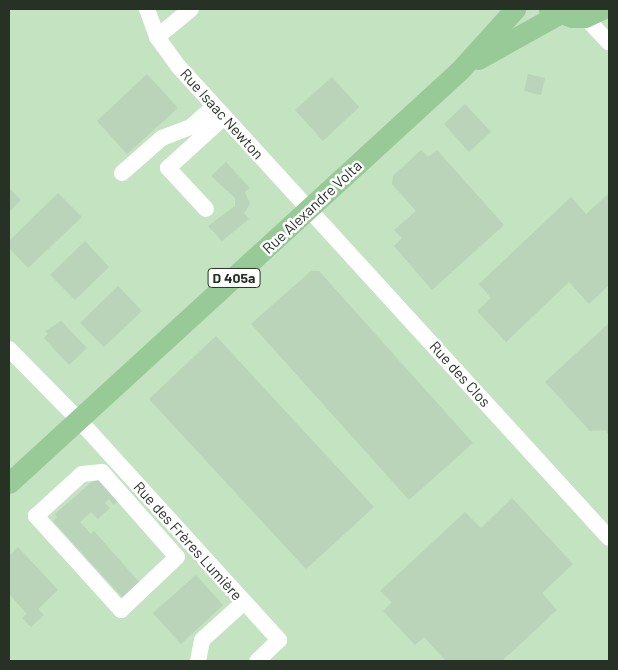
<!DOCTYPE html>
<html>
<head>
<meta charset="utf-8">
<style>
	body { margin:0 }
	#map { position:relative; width:618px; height:670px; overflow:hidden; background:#d2eed1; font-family:Barlow,sans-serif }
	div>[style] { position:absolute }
	.built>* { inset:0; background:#c3e3c1 }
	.building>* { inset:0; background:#b9d4b8 }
	.minor>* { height:16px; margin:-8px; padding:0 8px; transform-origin:8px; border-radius:8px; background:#fff }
	.major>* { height:21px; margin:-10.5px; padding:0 10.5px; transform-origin:10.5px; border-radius:10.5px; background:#98ca98 }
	span { translate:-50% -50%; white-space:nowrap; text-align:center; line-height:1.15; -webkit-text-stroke:5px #fff; paint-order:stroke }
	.shield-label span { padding:1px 4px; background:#fff; border:1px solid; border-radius:4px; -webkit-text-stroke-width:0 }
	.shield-label { font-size:14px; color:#273126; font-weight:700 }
	.street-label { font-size:15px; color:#273126 }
	.frame { position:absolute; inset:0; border:10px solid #273126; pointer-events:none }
</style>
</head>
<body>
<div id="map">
	<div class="built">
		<div style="clip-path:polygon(9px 9px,609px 9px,609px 661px,9px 661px)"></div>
	</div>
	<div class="building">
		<div style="clip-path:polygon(147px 74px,178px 108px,127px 154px,97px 121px)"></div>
		<div style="clip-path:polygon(528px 74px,545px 78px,541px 95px,524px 91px)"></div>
		<div style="clip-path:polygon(332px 77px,359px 107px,323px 141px,295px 110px)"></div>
		<div style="clip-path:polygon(465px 104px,491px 132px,469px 152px,444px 124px)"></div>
		<div style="clip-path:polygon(421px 150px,428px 157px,437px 150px,504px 225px,432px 290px,394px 246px,402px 238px,394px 230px,416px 211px,392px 184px,393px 176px)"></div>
		<div style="clip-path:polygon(226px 162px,250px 188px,245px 192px,250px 204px,244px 213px,249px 219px,222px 241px,208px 226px,235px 206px,235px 198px,211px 176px)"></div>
		<div style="clip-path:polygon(9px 188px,21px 200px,9px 212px)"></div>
		<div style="clip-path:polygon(58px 193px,82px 217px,28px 268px,9px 248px,9px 241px)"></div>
		<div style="clip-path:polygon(608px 194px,609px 285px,589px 304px,569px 282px,506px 342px,477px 311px,491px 298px,479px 284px,571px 197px,586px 214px)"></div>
		<div style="clip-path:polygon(85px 241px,109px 267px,75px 300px,50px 275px)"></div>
		<div style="clip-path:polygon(311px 271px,319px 271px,473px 443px,409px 500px,251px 324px)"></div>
		<div style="clip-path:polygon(118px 286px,142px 311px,104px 347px,80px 323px)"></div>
		<div style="clip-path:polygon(61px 321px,87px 348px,69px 365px,44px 338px,48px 334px,45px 331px)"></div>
		<div style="clip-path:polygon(609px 323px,609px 435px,605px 430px,590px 431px,545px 382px)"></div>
		<div style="clip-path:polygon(216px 336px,374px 507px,306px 569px,149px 399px)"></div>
		<div style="clip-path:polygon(101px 474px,122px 497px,114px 505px,109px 499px,105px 503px,110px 508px,98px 519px,91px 512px,80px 522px,91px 534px,94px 531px,140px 583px,123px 598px,53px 521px,57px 517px,55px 514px)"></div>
		<div style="clip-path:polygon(512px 498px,573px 564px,542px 593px,557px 610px,502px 661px,446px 661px,424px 637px,415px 645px,383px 611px,392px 602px,380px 591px,465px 512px,481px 528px)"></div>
		<div style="clip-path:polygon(18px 547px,58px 590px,38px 609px,44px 615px,31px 627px,22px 618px,27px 614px,9px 594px,9px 556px)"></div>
		<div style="clip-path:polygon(196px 575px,223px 605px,181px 644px,153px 613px)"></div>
	</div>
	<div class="minor">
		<div style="left:147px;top:9px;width:30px;rotate:70deg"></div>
		<div style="left:157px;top:37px;width:36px;rotate:54deg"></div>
		<div style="left:178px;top:66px;width:639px;rotate:47.6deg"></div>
		<div style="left:585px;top:17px;width:35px;rotate:47deg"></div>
		<div style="left:157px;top:37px;width:44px;rotate:-39.5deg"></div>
		<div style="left:122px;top:173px;width:53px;rotate:-41.2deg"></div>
		<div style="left:162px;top:138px;width:31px;rotate:-21deg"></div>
		<div style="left:191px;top:127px;width:31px;rotate:-42deg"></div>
		<div style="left:206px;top:209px;width:56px;rotate:-132.8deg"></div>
		<div style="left:168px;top:168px;width:76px;rotate:-42.3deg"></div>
		<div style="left:9px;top:349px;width:98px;rotate:45.4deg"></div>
		<div style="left:78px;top:419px;width:299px;rotate:47.7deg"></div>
		<div style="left:279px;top:640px;width:30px;rotate:136deg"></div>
		<div style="left:102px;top:472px;width:113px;rotate:48.6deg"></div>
		<div style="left:177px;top:557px;width:77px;rotate:136.6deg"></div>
		<div style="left:121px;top:610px;width:127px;rotate:-132.1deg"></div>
		<div style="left:36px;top:516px;width:62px;rotate:-42.4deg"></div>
		<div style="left:82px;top:474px;width:20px;rotate:-6deg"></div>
		<div style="left:198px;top:661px;width:21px;rotate:-79deg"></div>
		<div style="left:202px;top:640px;width:57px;rotate:-42.1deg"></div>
	</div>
	<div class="major">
		<div style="left:549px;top:9px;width:24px;rotate:19deg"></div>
		<div style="left:572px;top:17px;width:13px"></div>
		<div style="left:585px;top:17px;width:19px;rotate:-25deg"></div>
		<div style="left:478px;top:59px;width:93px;rotate:-29.1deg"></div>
		<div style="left:9px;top:483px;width:610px;rotate:-42.48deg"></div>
		<div style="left:459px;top:71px;width:84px;rotate:-47.9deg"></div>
	</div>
	<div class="shield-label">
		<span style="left:234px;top:278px">D 405a</span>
	</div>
	<div class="street-label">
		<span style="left:222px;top:114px;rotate:48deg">Rue Isaac Newton</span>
		<span style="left:312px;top:207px;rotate:-43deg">Rue Alexandre Volta</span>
		<span style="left:460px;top:374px;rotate:48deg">Rue des Clos</span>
		<span style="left:188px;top:541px;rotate:48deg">Rue des Frères Lumière</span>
	</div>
	<div class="frame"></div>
</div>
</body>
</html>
